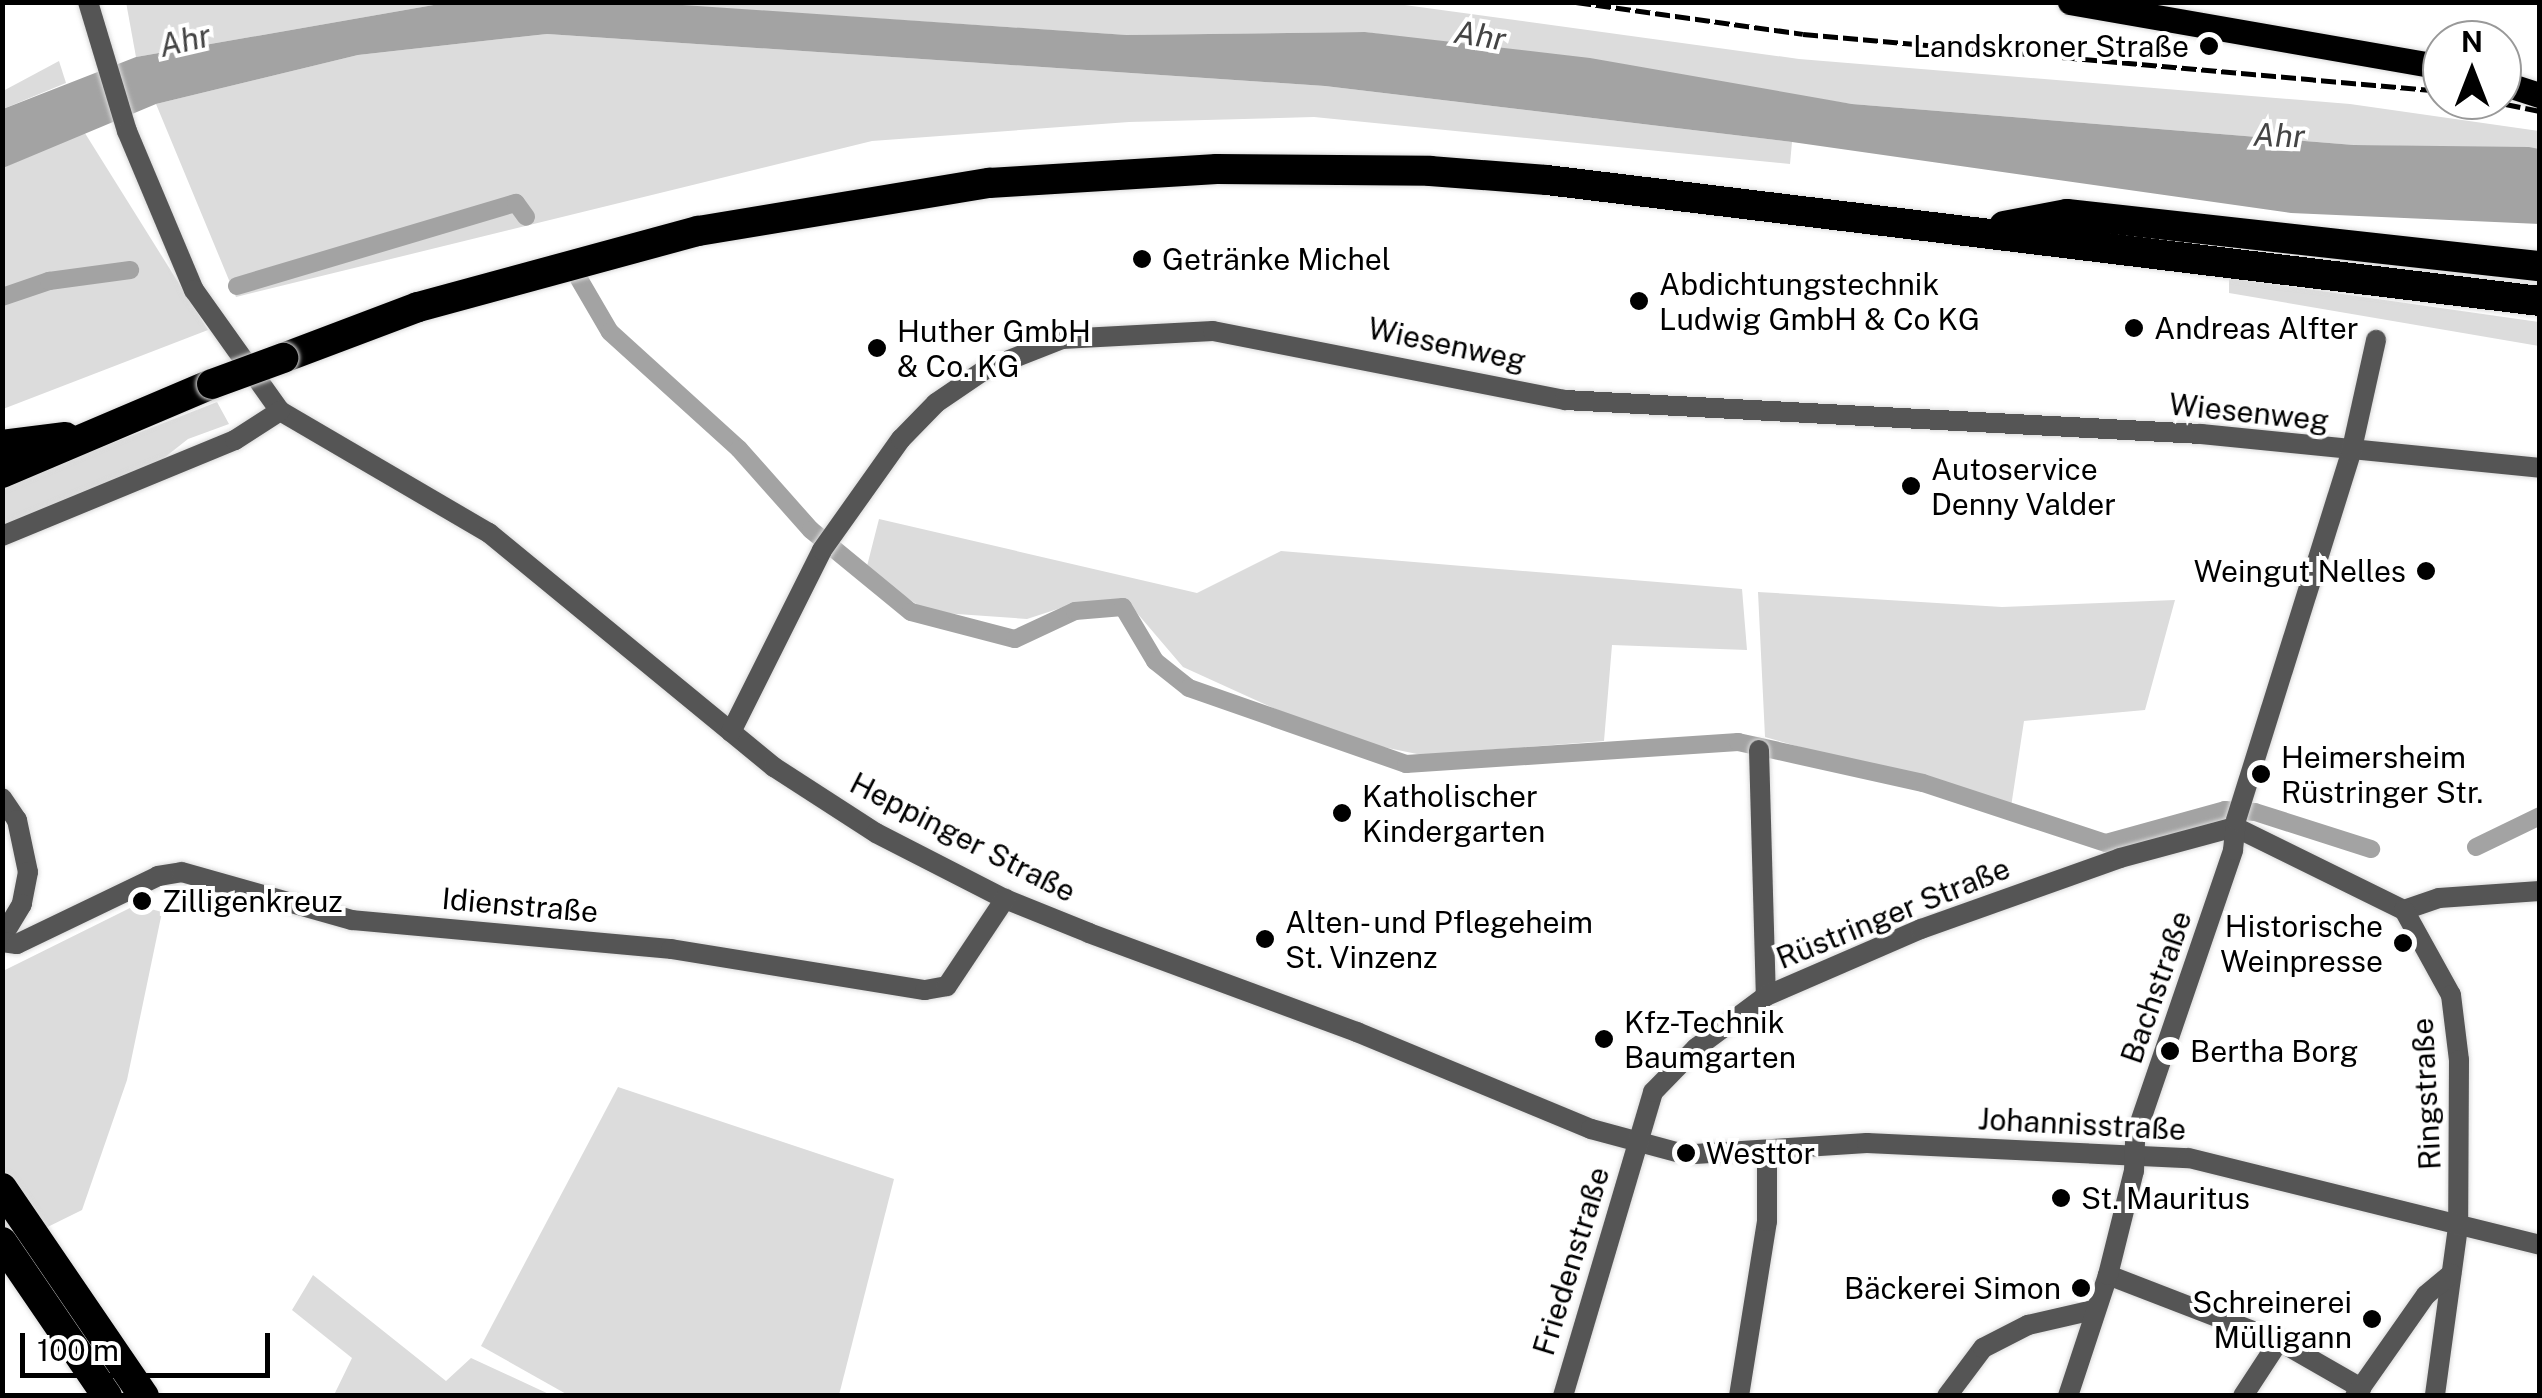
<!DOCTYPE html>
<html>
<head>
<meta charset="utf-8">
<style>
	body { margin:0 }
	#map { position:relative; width:2542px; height:1398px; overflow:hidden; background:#fff; font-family:"Public Sans",sans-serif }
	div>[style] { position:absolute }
	.green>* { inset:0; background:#dcdcdc }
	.water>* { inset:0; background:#a3a3a3 }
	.canal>* { height:18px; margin:-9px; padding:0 9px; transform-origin:9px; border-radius:9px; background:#a3a3a3 }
	.roads { filter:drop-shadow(0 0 2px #dbdbdb) drop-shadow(0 0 2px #dbdbdb) }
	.minor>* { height:20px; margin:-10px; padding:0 10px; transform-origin:10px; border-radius:10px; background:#555 }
	.major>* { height:25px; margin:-12.5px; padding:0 12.5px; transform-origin:12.5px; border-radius:12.5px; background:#000 }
	.highway>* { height:30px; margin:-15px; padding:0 15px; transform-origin:15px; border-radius:15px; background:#000 }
	.rail>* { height:5px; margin-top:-2.5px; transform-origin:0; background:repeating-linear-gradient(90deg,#000 0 15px,transparent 0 20px) }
	.bridges { filter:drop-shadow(0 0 2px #dbdbdb) drop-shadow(0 0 2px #dbdbdb) }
	.highway-bridge>* { height:30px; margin:-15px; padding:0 15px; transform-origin:15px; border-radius:15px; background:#000 }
	.dots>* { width:28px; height:28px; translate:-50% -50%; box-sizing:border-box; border:5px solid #fff; border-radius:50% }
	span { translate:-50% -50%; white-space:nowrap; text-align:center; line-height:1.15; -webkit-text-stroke:8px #fff; paint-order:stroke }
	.poi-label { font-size:30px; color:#000 }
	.right { translate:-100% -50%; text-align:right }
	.left { translate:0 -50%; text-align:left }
	.street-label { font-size:30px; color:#000 }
	.water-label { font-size:32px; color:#444; font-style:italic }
	.frame { position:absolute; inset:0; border:5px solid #000; pointer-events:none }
	.north { position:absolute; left:2422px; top:20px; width:100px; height:100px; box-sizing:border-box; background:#fff; border:2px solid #999; border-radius:50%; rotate:0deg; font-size:28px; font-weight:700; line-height:40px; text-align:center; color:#000 }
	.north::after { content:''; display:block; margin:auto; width:35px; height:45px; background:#000; clip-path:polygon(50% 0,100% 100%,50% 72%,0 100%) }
	.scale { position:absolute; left:20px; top:1333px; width:250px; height:45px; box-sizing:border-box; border:5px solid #000; border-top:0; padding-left:12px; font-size:30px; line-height:35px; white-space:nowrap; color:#000; -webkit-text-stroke:8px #fff; paint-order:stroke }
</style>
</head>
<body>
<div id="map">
	<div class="green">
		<div style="clip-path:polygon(126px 2px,445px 3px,136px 57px)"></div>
		<div style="clip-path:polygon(638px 3px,1390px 3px,1799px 59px,2350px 104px,2539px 131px,2539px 149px,2354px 145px,1852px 104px,1365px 32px,1127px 35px)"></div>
		<div style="clip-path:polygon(547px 34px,1325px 86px,1792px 142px,1790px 164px,1314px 117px,1129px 122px,872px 141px,236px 297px,156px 104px,358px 55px)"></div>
		<div style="clip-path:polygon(59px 61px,66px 83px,3px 109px,3px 91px)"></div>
		<div style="clip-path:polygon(83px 130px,208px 330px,3px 409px,3px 168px)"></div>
		<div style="clip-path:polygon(2229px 278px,2539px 322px,2539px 346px,2229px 293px)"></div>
		<div style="clip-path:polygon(217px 402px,229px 424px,188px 439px,155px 465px,3px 525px,3px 486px)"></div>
		<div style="clip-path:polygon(879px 519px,1197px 593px,1281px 551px,1742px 589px,1747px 650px,1612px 645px,1604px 741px,1422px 755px,1339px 738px,1183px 667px,1125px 599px,1076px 603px,1027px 619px,928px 612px,866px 570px)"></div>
		<div style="clip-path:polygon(1758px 592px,2002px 607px,2175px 600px,2145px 710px,2024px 721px,2011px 807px,1765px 737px)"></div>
		<div style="clip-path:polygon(136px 905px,162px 912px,127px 1080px,82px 1210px,3px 1249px,3px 971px)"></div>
		<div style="clip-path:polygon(618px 1087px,894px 1179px,839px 1395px,568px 1395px,481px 1346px)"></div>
		<div style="clip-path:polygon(313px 1275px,446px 1381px,471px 1358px,551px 1395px,334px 1395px,352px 1358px,292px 1310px)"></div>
	</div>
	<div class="water">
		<div style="clip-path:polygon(638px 2px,1127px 35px,1365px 32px,1590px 58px,1852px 104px,2354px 145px,2529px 147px,2539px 149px,2540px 224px,2291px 213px,1792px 142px,1325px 86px,547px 34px,358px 55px,156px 104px,3px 168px,3px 109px,136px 57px,445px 3px)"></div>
	</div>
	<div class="canal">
		<div style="left:579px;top:279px;width:61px;rotate:59.7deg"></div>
		<div style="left:610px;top:332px;width:174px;rotate:42.2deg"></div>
		<div style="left:739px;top:449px;width:108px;rotate:48.4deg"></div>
		<div style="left:811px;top:530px;width:129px;rotate:39.4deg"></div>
		<div style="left:911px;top:612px;width:107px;rotate:14.6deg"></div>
		<div style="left:1015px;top:639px;width:66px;rotate:-25deg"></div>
		<div style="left:1075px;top:611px;width:48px;rotate:-4.8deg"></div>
		<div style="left:1123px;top:607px;width:63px;rotate:59.3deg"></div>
		<div style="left:1155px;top:661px;width:43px;rotate:38.5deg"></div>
		<div style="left:1189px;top:688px;width:230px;rotate:19.3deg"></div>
		<div style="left:1406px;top:764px;width:333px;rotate:-3.8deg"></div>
		<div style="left:1738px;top:742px;width:189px;rotate:12.5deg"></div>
		<div style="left:1923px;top:783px;width:193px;rotate:18.2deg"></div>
		<div style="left:2106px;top:843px;width:123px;rotate:-15.5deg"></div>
		<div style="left:2225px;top:810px;width:30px;rotate:4deg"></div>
		<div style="left:2255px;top:812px;width:122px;rotate:17.7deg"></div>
		<div style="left:237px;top:286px;width:291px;rotate:-16.6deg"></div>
		<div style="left:516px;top:203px;width:17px;rotate:54deg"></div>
		<div style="left:2px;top:297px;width:50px;rotate:-18.8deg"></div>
		<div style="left:49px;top:281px;width:82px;rotate:-7.7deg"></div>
		<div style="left:2476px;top:847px;width:71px;rotate:-25.8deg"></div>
	</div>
	<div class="roads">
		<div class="minor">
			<div style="left:88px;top:2px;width:135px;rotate:73.2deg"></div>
			<div style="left:127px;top:131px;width:173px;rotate:67.2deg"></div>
			<div style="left:194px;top:290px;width:148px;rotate:54.6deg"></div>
			<div style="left:280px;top:411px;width:242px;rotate:30.3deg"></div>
			<div style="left:489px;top:533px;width:369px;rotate:39.4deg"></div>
			<div style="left:774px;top:767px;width:121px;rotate:32.9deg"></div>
			<div style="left:876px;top:833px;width:145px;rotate:27.1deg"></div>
			<div style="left:1005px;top:899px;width:91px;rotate:22deg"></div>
			<div style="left:1089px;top:933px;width:286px;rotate:20.3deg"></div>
			<div style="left:1357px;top:1032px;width:253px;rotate:22.5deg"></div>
			<div style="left:1591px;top:1129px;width:88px;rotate:15.1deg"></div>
			<div style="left:2px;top:536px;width:252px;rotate:-22.4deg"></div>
			<div style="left:235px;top:440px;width:54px;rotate:-32.8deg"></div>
			<div style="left:731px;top:732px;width:203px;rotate:-63.4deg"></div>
			<div style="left:822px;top:550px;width:136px;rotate:-54.6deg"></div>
			<div style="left:901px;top:439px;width:50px;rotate:-45.8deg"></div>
			<div style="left:936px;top:403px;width:60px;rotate:-34.2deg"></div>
			<div style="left:986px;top:369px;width:82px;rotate:-21.5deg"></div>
			<div style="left:1062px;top:339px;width:151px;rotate:-3deg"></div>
			<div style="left:1213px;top:331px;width:359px;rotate:11.1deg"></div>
			<div style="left:1565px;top:400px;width:637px;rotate:3.06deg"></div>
			<div style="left:2201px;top:434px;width:341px;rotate:5.7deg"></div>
			<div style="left:1759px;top:750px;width:246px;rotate:88.4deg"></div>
			<div style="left:2px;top:798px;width:27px;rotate:56deg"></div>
			<div style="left:17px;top:820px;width:53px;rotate:78.1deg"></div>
			<div style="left:28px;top:872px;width:33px;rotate:101deg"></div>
			<div style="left:22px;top:904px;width:39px;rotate:121deg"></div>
			<div style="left:2235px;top:827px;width:188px;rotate:26.2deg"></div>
			<div style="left:2404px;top:910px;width:37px;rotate:-19deg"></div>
			<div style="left:2439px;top:898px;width:101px;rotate:-4deg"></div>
			<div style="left:2404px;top:910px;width:97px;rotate:61.1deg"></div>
			<div style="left:2451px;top:995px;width:65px;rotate:83deg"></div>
			<div style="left:2459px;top:1060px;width:167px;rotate:90.3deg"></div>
			<div style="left:2458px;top:1227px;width:171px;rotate:97.8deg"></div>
			<div style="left:2px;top:942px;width:15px;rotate:8deg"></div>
			<div style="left:17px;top:944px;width:157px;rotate:-25.7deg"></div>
			<div style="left:158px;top:876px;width:24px;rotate:-9deg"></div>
			<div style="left:182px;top:872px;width:177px;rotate:15.8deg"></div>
			<div style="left:352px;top:920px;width:320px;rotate:5.2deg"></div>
			<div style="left:671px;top:949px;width:257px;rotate:9.2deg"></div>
			<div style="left:925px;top:990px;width:22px;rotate:-10deg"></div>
			<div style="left:947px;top:986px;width:105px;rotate:-56.3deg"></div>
			<div style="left:1695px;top:1154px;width:172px;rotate:-3.7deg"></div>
			<div style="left:1867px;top:1143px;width:322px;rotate:2.7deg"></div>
			<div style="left:2189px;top:1158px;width:362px;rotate:13.9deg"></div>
			<div style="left:2108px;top:1275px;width:183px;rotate:21.1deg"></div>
			<div style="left:2279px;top:1341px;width:95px;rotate:29.8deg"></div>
			<div style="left:1563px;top:1396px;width:317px;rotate:-73.5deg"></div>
			<div style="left:1653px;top:1092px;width:62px;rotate:-45.7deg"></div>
			<div style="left:1696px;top:1048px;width:87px;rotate:-36.6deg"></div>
			<div style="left:1766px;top:996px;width:169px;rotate:-23.4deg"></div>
			<div style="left:1921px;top:929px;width:211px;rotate:-19.6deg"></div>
			<div style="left:2120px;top:858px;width:119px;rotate:-15.1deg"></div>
			<div style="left:1739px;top:1396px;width:177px;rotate:-80.9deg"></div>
			<div style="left:1767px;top:1221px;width:71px;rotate:-90deg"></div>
			<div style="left:1947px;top:1396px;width:60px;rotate:-53.1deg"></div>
			<div style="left:1983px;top:1348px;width:51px;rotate:-27.1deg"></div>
			<div style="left:2028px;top:1325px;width:67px;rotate:-13deg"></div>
			<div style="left:2068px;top:1396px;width:127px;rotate:-71.7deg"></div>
			<div style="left:2108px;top:1275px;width:107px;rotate:-76deg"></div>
			<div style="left:2134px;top:1171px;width:34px;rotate:-88deg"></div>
			<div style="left:2135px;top:1137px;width:303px;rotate:-71.1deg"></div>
			<div style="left:2233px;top:850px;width:30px;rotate:-84deg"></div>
			<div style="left:2236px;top:820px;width:385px;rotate:-72.6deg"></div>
			<div style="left:2351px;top:453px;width:116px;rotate:-77.5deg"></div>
			<div style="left:2243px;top:1396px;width:66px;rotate:-56.8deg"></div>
			<div style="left:2355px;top:1396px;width:123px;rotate:-54.9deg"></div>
			<div style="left:2426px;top:1295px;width:33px;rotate:-40deg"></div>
		</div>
		<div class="major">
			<div style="left:2070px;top:2px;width:378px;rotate:9.9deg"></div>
			<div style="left:2502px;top:83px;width:40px;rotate:18deg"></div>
		</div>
		<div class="highway">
			<div style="left:2004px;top:226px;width:64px;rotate:-10.8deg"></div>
			<div style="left:2067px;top:214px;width:476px;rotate:6.3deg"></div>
			<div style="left:283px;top:358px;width:144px;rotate:-20.7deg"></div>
			<div style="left:418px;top:307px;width:290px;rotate:-15.2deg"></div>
			<div style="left:698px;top:231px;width:295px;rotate:-9.4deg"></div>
			<div style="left:989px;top:183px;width:228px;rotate:-3.5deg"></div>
			<div style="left:1217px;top:169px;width:213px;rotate:0.5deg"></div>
			<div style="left:1430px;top:171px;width:117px;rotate:4.4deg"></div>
			<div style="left:1547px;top:180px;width:1000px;rotate:6.95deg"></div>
			<div style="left:2px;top:445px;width:64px;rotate:-7.2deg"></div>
			<div style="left:2px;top:473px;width:228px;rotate:-23deg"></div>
			<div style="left:2px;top:1188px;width:252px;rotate:55.7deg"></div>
			<div style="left:2px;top:1242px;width:186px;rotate:55.7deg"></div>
		</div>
	</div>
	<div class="rail">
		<div style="left:1576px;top:2px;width:229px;rotate:8deg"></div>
		<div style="left:1803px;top:34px;width:642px;rotate:5.1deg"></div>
		<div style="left:2486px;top:100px;width:55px;rotate:11.5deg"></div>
	</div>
	<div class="bridges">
		<div class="highway-bridge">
			<div style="left:212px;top:384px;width:76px;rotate:-20.1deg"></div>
		</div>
	</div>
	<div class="dots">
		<div style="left:2209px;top:46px;background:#000"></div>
		<div style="left:1142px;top:259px;background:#000"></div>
		<div style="left:1639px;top:301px;background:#000"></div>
		<div style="left:2134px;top:328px;background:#000"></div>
		<div style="left:877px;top:348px;background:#000"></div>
		<div style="left:1911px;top:486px;background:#000"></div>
		<div style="left:2426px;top:571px;background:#000"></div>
		<div style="left:2261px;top:774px;background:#000"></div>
		<div style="left:1342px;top:813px;background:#000"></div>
		<div style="left:142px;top:901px;background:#000"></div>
		<div style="left:1265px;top:939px;background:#000"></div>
		<div style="left:2403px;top:943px;background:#000"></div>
		<div style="left:1604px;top:1039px;background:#000"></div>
		<div style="left:2170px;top:1051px;background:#000"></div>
		<div style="left:1686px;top:1153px;background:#000"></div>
		<div style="left:2061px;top:1198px;background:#000"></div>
		<div style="left:2081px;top:1288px;background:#000"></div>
		<div style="left:2372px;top:1319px;background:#000"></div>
	</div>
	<div class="poi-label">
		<span class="right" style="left:2189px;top:46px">Landskroner Straße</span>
		<span class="left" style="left:1162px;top:259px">Getränke Michel</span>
		<span class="left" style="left:1659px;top:301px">Abdichtungstechnik<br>Ludwig GmbH &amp; Co KG</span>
		<span class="left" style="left:2154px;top:328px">Andreas Alfter</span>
		<span class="left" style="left:897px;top:348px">Huther GmbH<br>&amp; Co. KG</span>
		<span class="left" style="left:1931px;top:486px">Autoservice<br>Denny Valder</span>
		<span class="right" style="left:2406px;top:571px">Weingut Nelles</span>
		<span class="left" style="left:2281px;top:774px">Heimersheim<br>Rüstringer Str.</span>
		<span class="left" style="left:1362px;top:813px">Katholischer<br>Kindergarten</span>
		<span class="left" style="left:162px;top:901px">Zilligenkreuz</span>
		<span class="left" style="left:1285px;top:939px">Alten- und Pflegeheim<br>St. Vinzenz</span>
		<span class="right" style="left:2383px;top:943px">Historische<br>Weinpresse</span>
		<span class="left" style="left:1624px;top:1039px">Kfz-Technik<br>Baumgarten</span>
		<span class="left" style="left:2190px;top:1051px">Bertha Borg</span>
		<span class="left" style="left:1706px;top:1153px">Westtor</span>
		<span class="left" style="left:2081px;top:1198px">St. Mauritus</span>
		<span class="right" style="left:2061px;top:1288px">Bäckerei Simon</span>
		<span class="right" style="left:2352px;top:1319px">Schreinerei<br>Mülligann</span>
	</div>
	<div class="street-label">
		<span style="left:1447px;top:344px;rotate:12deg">Wiesenweg</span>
		<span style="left:2249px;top:412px;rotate:6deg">Wiesenweg</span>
		<span style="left:963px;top:837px;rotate:27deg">Heppinger Straße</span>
		<span style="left:520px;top:905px;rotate:5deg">Idienstraße</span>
		<span style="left:1893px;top:913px;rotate:-22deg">Rüstringer Straße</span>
		<span style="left:2156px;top:987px;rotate:-71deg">Bachstraße</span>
		<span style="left:2426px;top:1094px;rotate:-93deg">Ringstraße</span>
		<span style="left:2082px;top:1124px;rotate:3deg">Johannisstraße</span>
		<span style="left:1571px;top:1261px;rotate:-73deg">Friedenstraße</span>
	</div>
	<div class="water-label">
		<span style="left:1480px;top:36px;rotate:9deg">Ahr</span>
		<span style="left:185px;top:41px;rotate:-13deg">Ahr</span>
		<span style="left:2279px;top:136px;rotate:2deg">Ahr</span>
	</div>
	<div class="frame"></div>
	<div class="north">N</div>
	<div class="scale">100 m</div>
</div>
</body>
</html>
